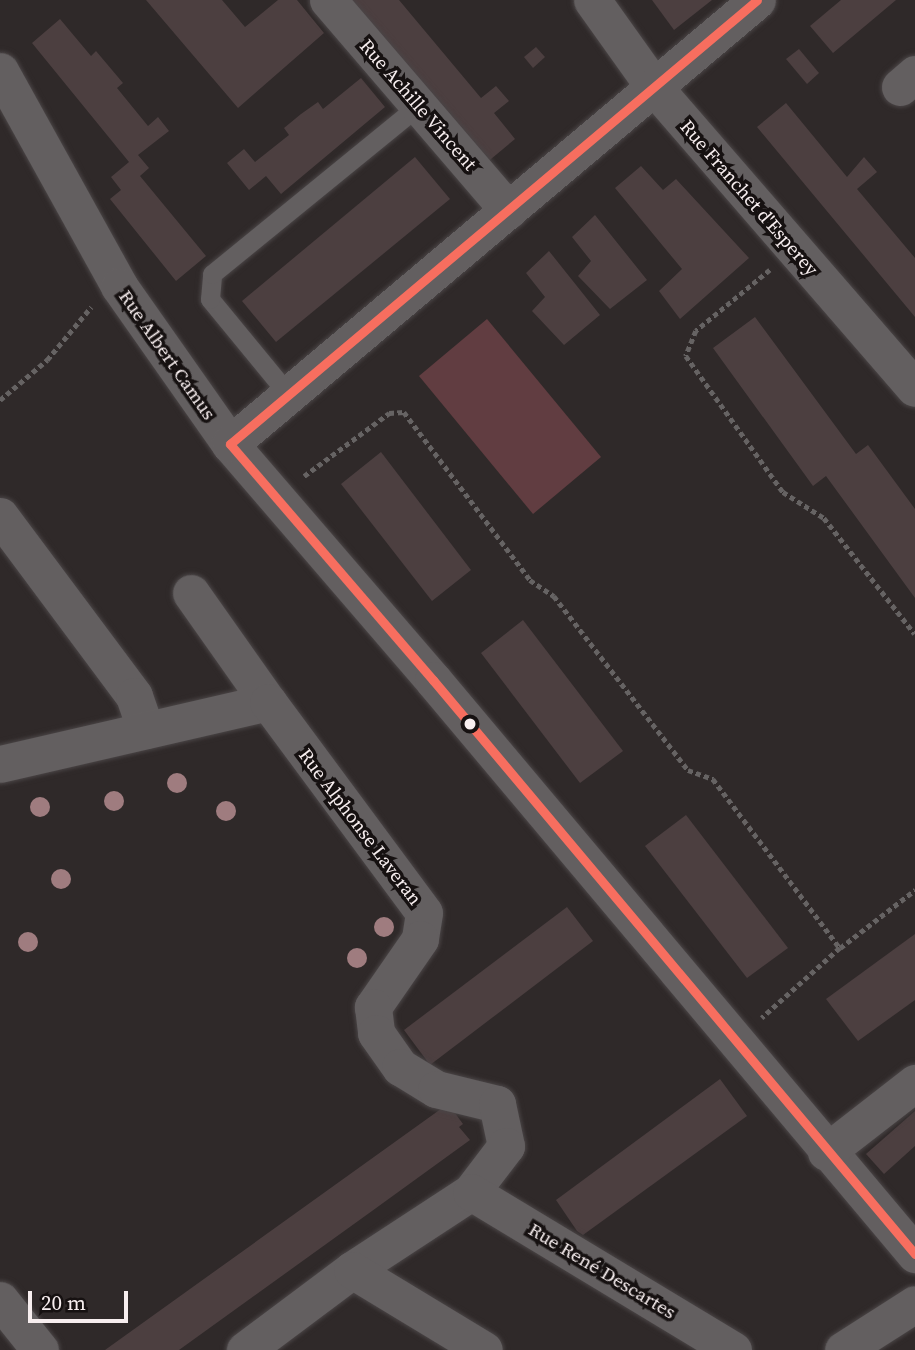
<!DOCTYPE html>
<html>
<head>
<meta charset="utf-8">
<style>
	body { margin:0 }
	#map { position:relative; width:915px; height:1350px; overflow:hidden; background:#2f2929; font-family:"Source Serif 4",serif }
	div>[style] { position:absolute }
	.green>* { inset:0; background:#613d41 }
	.building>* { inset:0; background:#4c3f40 }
	.path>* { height:4.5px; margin-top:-2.25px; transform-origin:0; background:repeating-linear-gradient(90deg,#666363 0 5px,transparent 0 8.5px) }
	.roads { filter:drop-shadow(0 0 2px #4a4546) drop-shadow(0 0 2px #4a4546) }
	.lane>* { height:19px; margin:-9.5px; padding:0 9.5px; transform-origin:9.5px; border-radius:9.5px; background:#635f60 }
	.street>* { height:37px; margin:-18.5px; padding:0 18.5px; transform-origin:18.5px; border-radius:18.5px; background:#635f60 }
	.bus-1>* { height:9px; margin:-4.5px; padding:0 4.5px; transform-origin:4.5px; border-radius:4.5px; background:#f76e5f }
	.trees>* { width:20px; height:20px; margin:-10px; border-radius:50%; background:#9f7c7f }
	.dots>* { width:19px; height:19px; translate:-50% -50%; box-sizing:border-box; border:4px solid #161111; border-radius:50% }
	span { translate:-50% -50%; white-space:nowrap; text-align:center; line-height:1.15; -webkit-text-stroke:7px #161111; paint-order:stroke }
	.street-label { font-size:19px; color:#f7eeef }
	.scale { position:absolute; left:28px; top:1291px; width:100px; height:32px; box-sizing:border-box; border:4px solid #f7eeef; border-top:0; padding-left:9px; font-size:21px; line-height:24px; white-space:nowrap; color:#f7eeef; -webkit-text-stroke:5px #161111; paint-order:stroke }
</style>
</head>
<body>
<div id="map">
	<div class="green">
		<div style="clip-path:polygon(487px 319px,601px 457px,533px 514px,419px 376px)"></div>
	</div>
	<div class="building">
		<div style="clip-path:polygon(146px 0,222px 0,245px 27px,278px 0,297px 0,324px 33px,238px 108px)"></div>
		<div style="clip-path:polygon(349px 0,399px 0,481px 98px,496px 86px,509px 101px,494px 113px,515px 139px,485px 164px)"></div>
		<div style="clip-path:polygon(652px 0,712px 0,674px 30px)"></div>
		<div style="clip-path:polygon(841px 0,896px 0,833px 53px,810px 26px)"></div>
		<div style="clip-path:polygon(60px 19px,91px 56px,96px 51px,123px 83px,117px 88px,148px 126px,158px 117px,169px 131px,138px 155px,149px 168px,140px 176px,206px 256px,176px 281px,110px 199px,121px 190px,111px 177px,129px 162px,32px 43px)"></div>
		<div style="clip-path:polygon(536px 47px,545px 57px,533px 68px,524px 57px)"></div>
		<div style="clip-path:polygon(799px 49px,819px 73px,807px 84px,786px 59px)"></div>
		<div style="clip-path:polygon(361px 78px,385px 107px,281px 194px,266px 176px,249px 190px,227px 163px,244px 149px,255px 162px,289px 135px,284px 128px,301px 114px,318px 102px,323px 109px)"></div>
		<div style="clip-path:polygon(786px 103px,847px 177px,864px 157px,877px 172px,857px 189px,915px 258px,915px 317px,757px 127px)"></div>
		<div style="clip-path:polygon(415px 157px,450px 199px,276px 342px,242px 301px)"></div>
		<div style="clip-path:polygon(641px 166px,663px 190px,676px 179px,749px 258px,680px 319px,659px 291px,682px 269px,615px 188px)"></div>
		<div style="clip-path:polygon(595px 215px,647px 280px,610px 309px,578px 276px,591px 261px,572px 237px)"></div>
		<div style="clip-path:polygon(549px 251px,600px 315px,564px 345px,532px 311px,545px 297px,526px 273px)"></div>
		<div style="clip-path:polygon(755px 317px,856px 454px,868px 445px,915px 509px,915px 598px,826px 476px,813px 486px,713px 348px)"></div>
		<div style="clip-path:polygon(381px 452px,471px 570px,432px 601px,341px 484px)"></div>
		<div style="clip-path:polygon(523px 620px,623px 751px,580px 783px,481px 653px)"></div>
		<div style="clip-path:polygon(686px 815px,788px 948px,747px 978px,645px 846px)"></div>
		<div style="clip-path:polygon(567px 907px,593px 941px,430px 1065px,404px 1030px)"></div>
		<div style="clip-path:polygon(915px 934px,915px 1000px,858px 1041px,826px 999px)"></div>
		<div style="clip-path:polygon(720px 1079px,747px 1116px,583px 1235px,577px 1231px,556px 1200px)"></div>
		<div style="clip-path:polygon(445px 1106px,448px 1111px,452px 1109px,463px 1124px,459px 1127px,470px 1140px,372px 1211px,179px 1350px,105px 1350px)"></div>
		<div style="clip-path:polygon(915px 1111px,915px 1146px,884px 1174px,866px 1154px)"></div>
	</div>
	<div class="path">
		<div style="left:770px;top:270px;width:96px;rotate:140.5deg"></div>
		<div style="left:696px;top:331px;width:27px;rotate:112deg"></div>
		<div style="left:686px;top:356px;width:167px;rotate:54.5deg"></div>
		<div style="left:783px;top:492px;width:49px;rotate:32.4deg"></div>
		<div style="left:824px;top:518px;width:147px;rotate:51.9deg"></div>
		<div style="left:0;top:400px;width:62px;rotate:-40.4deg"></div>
		<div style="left:47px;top:360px;width:69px;rotate:-50.3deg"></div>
		<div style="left:304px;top:476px;width:106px;rotate:-36.5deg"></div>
		<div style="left:389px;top:413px;width:15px;rotate:-4deg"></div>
		<div style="left:404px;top:412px;width:210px;rotate:53.1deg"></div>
		<div style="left:530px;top:580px;width:29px;rotate:34deg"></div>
		<div style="left:554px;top:596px;width:220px;rotate:52.4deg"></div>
		<div style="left:688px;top:770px;width:27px;rotate:20deg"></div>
		<div style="left:713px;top:779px;width:211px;rotate:53.1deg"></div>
		<div style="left:840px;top:948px;width:105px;rotate:138.1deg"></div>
		<div style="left:840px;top:948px;width:95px;rotate:-37.7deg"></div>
	</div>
	<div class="roads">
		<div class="lane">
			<div style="left:288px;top:394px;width:123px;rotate:-129.4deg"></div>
			<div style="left:210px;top:299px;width:25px;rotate:-85deg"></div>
			<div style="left:212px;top:274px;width:264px;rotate:-39.2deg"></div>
		</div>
		<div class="street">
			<div style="left:328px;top:0;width:277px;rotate:49.4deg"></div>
			<div style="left:592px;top:0;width:107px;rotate:54.5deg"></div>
			<div style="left:654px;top:87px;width:398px;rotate:49.1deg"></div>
			<div style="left:0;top:71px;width:246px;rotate:61deg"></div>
			<div style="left:119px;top:286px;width:193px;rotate:54.9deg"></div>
			<div style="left:230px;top:444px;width:311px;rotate:49.3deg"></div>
			<div style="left:433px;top:680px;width:750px;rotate:49.98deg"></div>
			<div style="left:900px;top:87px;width:20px;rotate:-41deg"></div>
			<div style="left:230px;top:444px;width:689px;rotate:-40.11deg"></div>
			<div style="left:0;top:516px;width:224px;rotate:53.3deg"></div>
			<div style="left:134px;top:696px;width:36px;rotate:71deg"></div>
			<div style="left:191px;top:593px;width:133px;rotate:54.8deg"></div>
			<div style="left:0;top:764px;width:275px;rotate:-13deg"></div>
			<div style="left:268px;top:702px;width:262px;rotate:53.5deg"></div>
			<div style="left:424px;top:913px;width:26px;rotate:99deg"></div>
			<div style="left:420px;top:939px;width:83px;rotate:124.7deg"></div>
			<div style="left:373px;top:1007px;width:26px;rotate:83deg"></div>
			<div style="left:376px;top:1033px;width:42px;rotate:54.8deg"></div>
			<div style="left:400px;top:1067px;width:42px;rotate:31.4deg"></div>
			<div style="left:436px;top:1089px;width:63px;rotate:13.8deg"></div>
			<div style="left:497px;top:1104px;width:43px;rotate:77.9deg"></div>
			<div style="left:506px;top:1146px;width:58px;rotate:127.3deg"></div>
			<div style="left:471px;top:1192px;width:142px;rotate:146.8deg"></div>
			<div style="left:352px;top:1270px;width:134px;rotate:143.2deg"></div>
			<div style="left:826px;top:1152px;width:113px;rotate:-37.8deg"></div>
			<div style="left:471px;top:1192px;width:306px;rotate:31.1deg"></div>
			<div style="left:352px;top:1270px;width:154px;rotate:31.2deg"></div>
			<div style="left:0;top:1300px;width:64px;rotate:51.3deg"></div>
			<div style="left:843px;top:1350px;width:85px;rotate:-32.6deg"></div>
		</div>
	</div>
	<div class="bus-1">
		<div style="left:230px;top:444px;width:311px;rotate:49.3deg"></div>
		<div style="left:433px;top:680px;width:750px;rotate:49.98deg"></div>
		<div style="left:230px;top:444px;width:689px;rotate:-40.11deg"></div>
	</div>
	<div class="trees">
		<div style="left:177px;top:783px"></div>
		<div style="left:114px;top:801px"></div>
		<div style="left:40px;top:807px"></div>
		<div style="left:226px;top:811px"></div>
		<div style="left:61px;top:879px"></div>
		<div style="left:384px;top:927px"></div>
		<div style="left:28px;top:942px"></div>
		<div style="left:357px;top:958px"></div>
	</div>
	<div class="dots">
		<div style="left:470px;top:724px;background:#f7eeef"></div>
	</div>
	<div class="street-label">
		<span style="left:418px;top:105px;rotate:49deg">Rue Achille Vincent</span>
		<span style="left:749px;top:198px;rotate:49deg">Rue Franchet d'Esperey</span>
		<span style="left:167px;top:355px;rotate:55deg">Rue Albert Camus</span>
		<span style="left:360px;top:827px;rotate:53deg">Rue Alphonse Laveran</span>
		<span style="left:602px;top:1271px;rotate:31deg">Rue René Descartes</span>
	</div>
	<div class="scale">20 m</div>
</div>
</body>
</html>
